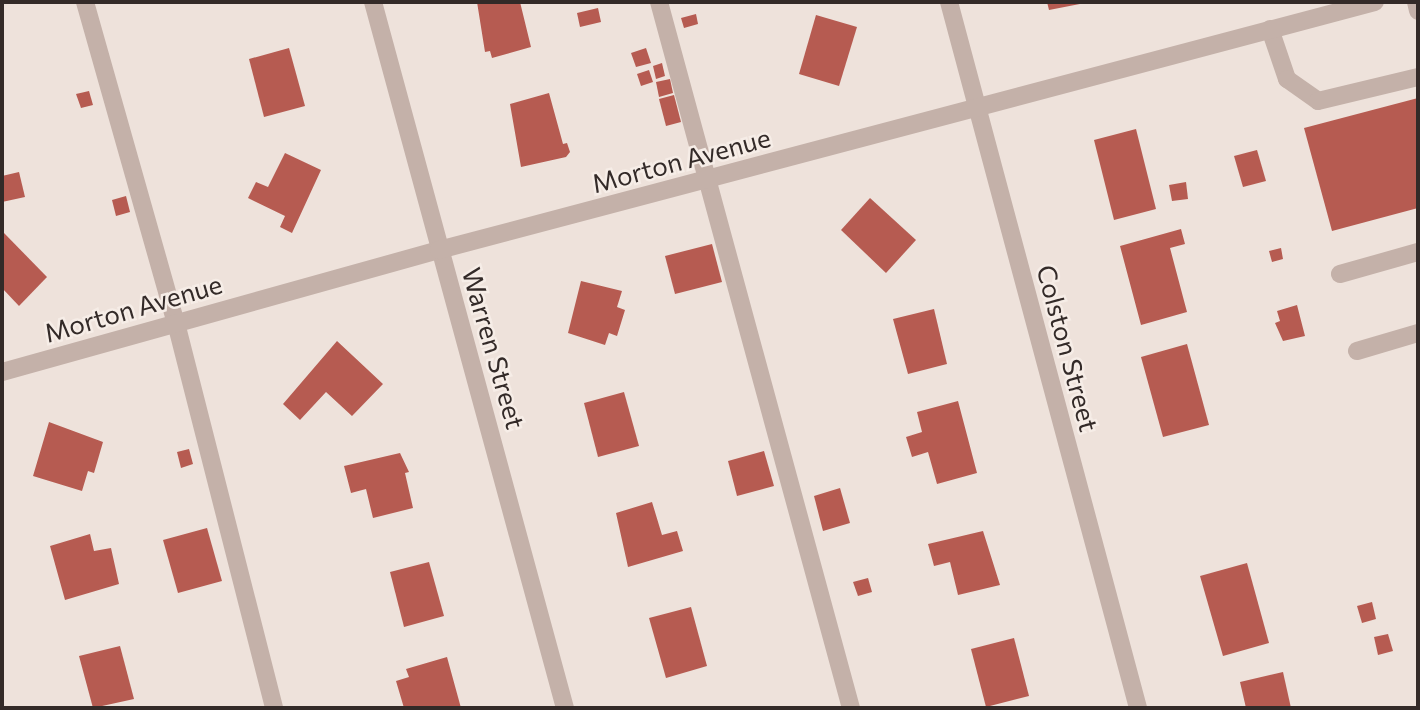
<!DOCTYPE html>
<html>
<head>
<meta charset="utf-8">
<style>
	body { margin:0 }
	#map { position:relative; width:1420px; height:710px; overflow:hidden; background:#eee2db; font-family:Commissioner,sans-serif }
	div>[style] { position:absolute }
	.building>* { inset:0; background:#b65b51 }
	.service>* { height:18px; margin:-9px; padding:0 9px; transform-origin:9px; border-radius:9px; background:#c4b1a9 }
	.minor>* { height:18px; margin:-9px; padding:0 9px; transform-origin:9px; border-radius:9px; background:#c4b1a9 }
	span { translate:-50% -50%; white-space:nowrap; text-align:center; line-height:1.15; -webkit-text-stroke:5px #f6ede7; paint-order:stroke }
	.street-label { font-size:26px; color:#332a28 }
	.frame { position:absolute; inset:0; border:4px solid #332a28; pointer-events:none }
</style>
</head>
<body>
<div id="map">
	<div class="building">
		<div style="clip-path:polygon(477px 2px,520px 2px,531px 47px,492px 58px,490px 51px,485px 52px)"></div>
		<div style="clip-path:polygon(1047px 2px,1085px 2px,1085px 3px,1049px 10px)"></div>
		<div style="clip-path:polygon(598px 8px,601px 22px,580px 27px,577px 13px)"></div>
		<div style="clip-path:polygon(696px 14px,698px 24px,684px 28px,681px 18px)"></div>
		<div style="clip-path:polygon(816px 15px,857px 27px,839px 86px,799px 74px)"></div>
		<div style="clip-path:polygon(289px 48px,305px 106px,264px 117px,249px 59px)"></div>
		<div style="clip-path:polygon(646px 48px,651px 63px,636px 67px,631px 53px)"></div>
		<div style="clip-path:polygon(662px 63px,665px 76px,656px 79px,653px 66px)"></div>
		<div style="clip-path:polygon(649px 70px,653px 82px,641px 86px,637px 74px)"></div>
		<div style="clip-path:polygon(670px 79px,673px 93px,659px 97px,656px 82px)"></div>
		<div style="clip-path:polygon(89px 91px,93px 105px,81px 108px,76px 94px)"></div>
		<div style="clip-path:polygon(549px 93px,563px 144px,567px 143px,570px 152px,566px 157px,521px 167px,510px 104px)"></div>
		<div style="clip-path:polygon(674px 95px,681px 122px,666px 126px,659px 99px)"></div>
		<div style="clip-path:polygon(1418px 98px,1418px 208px,1332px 231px,1304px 128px)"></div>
		<div style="clip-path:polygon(1136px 129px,1156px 209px,1114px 220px,1094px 140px)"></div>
		<div style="clip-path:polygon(1257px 150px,1266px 181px,1243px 187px,1234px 156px)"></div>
		<div style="clip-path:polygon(285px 153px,321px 170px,292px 233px,280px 227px,285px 216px,248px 198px,256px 182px,268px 187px)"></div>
		<div style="clip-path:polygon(19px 172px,25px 197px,2px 202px,2px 176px)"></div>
		<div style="clip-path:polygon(1186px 182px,1188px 199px,1172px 201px,1169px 185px)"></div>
		<div style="clip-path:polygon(126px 196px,130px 212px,116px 216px,112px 200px)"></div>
		<div style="clip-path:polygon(870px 198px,916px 240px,886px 273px,841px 230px)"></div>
		<div style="clip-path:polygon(1181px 229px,1185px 244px,1170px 248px,1187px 312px,1141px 325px,1120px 246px)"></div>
		<div style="clip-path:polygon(4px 233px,47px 277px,19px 306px,2px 288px)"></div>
		<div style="clip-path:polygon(712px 244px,722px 282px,675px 294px,665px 256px)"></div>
		<div style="clip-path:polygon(1281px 248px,1283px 259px,1272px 262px,1269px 251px)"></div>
		<div style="clip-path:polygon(581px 281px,622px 291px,617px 307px,625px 310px,617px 336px,609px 333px,605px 345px,568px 333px)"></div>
		<div style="clip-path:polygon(1297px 305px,1305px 336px,1283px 341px,1275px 323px,1280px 321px,1277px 311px)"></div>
		<div style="clip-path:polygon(934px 309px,947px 364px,908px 374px,893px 319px)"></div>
		<div style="clip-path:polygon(337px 341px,383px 384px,352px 416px,326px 392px,300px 420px,283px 404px)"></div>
		<div style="clip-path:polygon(1187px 344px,1209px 425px,1163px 437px,1141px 357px)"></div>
		<div style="clip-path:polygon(624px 392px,639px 446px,598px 457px,584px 403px)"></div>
		<div style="clip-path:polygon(958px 401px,977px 473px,937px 484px,928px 452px,912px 457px,906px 437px,922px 432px,917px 412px)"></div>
		<div style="clip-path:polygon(49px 422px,103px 442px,94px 473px,88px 471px,82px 491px,33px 476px)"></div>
		<div style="clip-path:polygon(189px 449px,193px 464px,181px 468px,177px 452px)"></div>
		<div style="clip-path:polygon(764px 451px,774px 486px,737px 496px,728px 461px)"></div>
		<div style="clip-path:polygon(400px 453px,409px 472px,405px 473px,413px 508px,373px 518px,366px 489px,351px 493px,344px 466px)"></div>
		<div style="clip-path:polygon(840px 488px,850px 523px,823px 531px,814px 496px)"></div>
		<div style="clip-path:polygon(652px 502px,662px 535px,677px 531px,683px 551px,628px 567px,616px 513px)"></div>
		<div style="clip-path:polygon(207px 528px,222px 581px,178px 593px,163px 540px)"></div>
		<div style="clip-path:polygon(983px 531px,1000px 585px,958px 595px,950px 562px,934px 566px,928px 544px)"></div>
		<div style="clip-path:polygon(90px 534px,94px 551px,111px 548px,119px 584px,65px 600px,50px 546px)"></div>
		<div style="clip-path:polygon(429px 562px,444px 616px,404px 627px,390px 572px)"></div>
		<div style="clip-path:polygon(1247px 563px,1269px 643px,1223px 656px,1200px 576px)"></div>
		<div style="clip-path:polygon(868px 578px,872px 592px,858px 596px,853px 582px)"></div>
		<div style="clip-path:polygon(1372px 602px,1376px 619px,1362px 623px,1357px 606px)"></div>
		<div style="clip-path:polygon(691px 607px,707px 666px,666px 678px,649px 618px)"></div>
		<div style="clip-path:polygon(1388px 634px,1393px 651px,1378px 655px,1374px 637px)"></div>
		<div style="clip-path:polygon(1014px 638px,1029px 696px,986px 707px,971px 649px)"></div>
		<div style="clip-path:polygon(120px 646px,134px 699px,93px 708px,79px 656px)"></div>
		<div style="clip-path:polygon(447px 657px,461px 708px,404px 708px,396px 681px,409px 677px,406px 669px)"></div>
		<div style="clip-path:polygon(1283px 672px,1291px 708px,1246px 708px,1240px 682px)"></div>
	</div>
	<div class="service">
		<div style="left:85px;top:2px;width:334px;rotate:74.2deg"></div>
		<div style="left:176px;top:323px;width:397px;rotate:75.7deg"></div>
		<div style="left:659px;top:2px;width:732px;rotate:74.79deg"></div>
		<div style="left:1416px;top:2px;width:9px;rotate:77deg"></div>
		<div style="left:1270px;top:29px;width:53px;rotate:71.2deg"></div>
		<div style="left:1287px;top:79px;width:38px;rotate:35deg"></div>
		<div style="left:1318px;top:101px;width:103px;rotate:-13.5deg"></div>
		<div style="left:1340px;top:274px;width:81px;rotate:-15.8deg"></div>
		<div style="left:1357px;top:351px;width:64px;rotate:-16.4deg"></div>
	</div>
	<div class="minor">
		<div style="left:373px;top:2px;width:732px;rotate:74.79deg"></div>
		<div style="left:949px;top:2px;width:731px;rotate:75.01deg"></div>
		<div style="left:2px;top:372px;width:454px;rotate:-15.6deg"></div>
		<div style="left:439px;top:250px;width:968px;rotate:-14.84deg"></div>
	</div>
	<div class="street-label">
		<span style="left:681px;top:160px;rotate:-15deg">Morton Avenue</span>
		<span style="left:133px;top:308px;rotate:-16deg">Morton Avenue</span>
		<span style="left:494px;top:348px;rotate:74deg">Warren Street</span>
		<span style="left:1068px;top:348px;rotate:75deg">Colston Street</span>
	</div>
	<div class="frame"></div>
</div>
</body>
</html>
